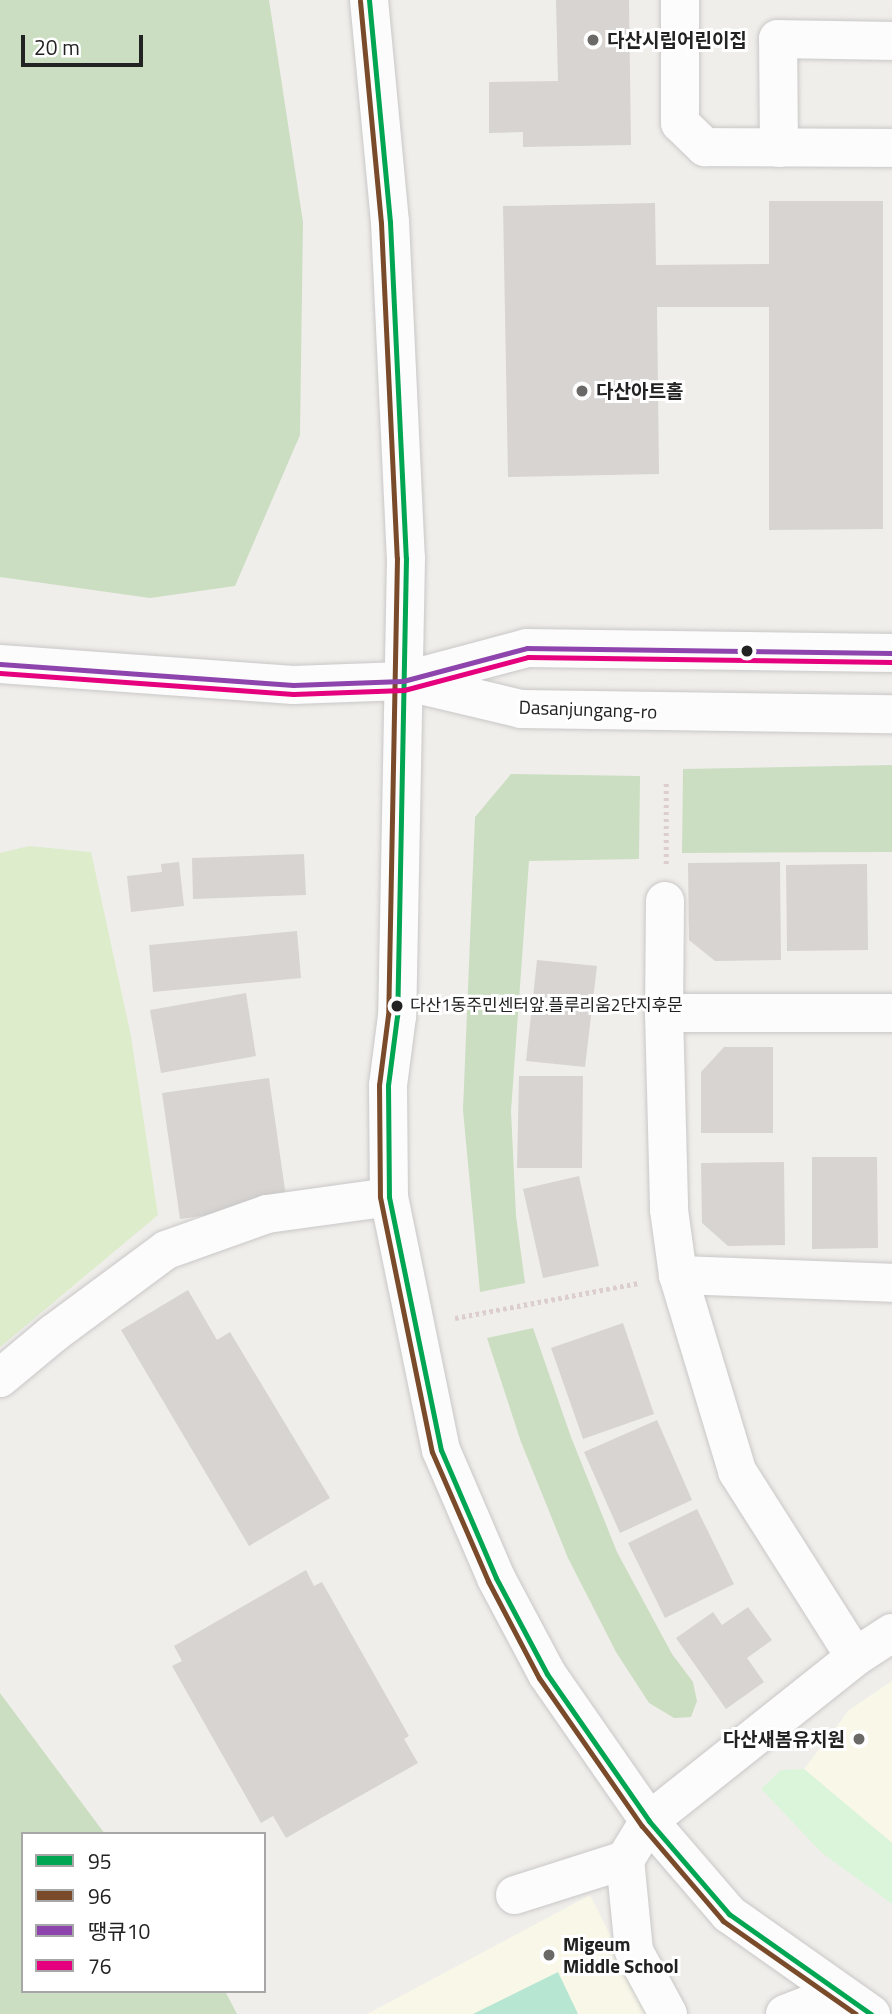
<!DOCTYPE html>
<html>
<head>
<meta charset="utf-8">
<style>
	body { margin:0 }
	#map { position:relative; width:892px; height:2014px; overflow:hidden; background:#f0eeeb; font-family:"Titillium Web","Noto Sans KR",sans-serif }
	div>[style] { position:absolute }
	.education>* { inset:0; background:#f8f7e8 }
	.grass>* { inset:0; background:#ddeccb }
	.forest>* { inset:0; background:#cbdec1 }
	.park>* { inset:0; background:#daf5da }
	.pitch>* { inset:0; background:#b7e6d2 }
	.building>* { inset:0; background:#d7d4d2 }
	.path>* { height:4.5px; margin-top:-2.25px; transform-origin:0; background:repeating-linear-gradient(90deg,#dccecd 0 3.5px,transparent 0 7px) }
	.roads { filter:drop-shadow(0 0 2px #c9c8c7) drop-shadow(0 0 2px #c9c8c7) }
	.minor>* { height:38px; margin:-19px; padding:0 19px; transform-origin:19px; border-radius:19px; background:#fdfcfc }
	.bus-1>* { height:5px; margin:-2.5px; padding:0 2.5px; transform-origin:2.5px; border-radius:2.5px; background:#00a651 }
	.bus-2>* { height:5px; margin:-2.5px; padding:0 2.5px; transform-origin:2.5px; border-radius:2.5px; background:#7a4b2a }
	.bus-3>* { height:5px; margin:-2.5px; padding:0 2.5px; transform-origin:2.5px; border-radius:2.5px; background:#8e44ad }
	.bus-4>* { height:5px; margin:-2.5px; padding:0 2.5px; transform-origin:2.5px; border-radius:2.5px; background:#e5007d }
	.dots>* { width:19px; height:19px; translate:-50% -50%; box-sizing:border-box; border:4px solid #fff; border-radius:50% }
	span { translate:-50% -50%; white-space:nowrap; text-align:center; line-height:1.15; -webkit-text-stroke:6px #fff; paint-order:stroke }
	.bus-label { font-size:17px; color:#222 }
	.left { translate:0 -50%; text-align:left }
	.poi-label { font-size:19px; color:#222; font-weight:700 }
	.right { translate:-100% -50%; text-align:right }
	.street-label { font-size:19px; color:#222 }
	.legend { position:absolute; left:21px; top:1832px; width:245px; height:161px; box-sizing:border-box; background:#fff; border:2px solid #a7a7a7; margin:0; padding:9px 12px; list-style:none; font-size:21px; color:#222 }
	.legend li { display:flex; align-items:center; gap:14px; height:35px }
	.legend b { width:35px; border:2px solid #a7a7a7 }
	.scale { position:absolute; left:21px; top:35px; width:122px; height:32px; box-sizing:border-box; border:4px solid #222; border-top:0; padding-left:9px; font-size:21px; line-height:24px; white-space:nowrap; color:#222; -webkit-text-stroke:5px #fff; paint-order:stroke }
</style>
</head>
<body>
<div id="map">
	<div class="education">
		<div style="clip-path:polygon(892px 1681px,892px 1843px,804px 1769px,849px 1710px)"></div>
		<div style="clip-path:polygon(590px 1895px,650px 2014px,367px 2014px)"></div>
	</div>
	<div class="grass">
		<div style="clip-path:polygon(29px 846px,91px 852px,131px 1036px,158px 1215px,0 1347px,0 853px)"></div>
	</div>
	<div class="forest">
		<div style="clip-path:polygon(0 0,269px 0,303px 222px,300px 435px,235px 586px,150px 598px,0 577px)"></div>
		<div style="clip-path:polygon(892px 765px,892px 852px,682px 853px,683px 769px)"></div>
		<div style="clip-path:polygon(511px 774px,640px 776px,639px 859px,529px 861px,511px 1111px,516px 1216px,525px 1283px,480px 1292px,463px 1110px,475px 817px)"></div>
		<div style="clip-path:polygon(533px 1328px,571px 1437px,617px 1552px,672px 1654px,693px 1682px,697px 1701px,691px 1717px,674px 1718px,649px 1703px,616px 1652px,568px 1558px,521px 1442px,487px 1338px)"></div>
		<div style="clip-path:polygon(0 1693px,105px 1834px,23px 1834px,23px 1991px,225px 1991px,237px 2014px,0 2014px)"></div>
	</div>
	<div class="park">
		<div style="clip-path:polygon(804px 1769px,892px 1843px,892px 1904px,822px 1853px,761px 1789px,781px 1770px)"></div>
	</div>
	<div class="pitch">
		<div style="clip-path:polygon(558px 1972px,578px 2014px,473px 2014px)"></div>
	</div>
	<div class="building">
		<div style="clip-path:polygon(556px 0,629px 0,631px 145px,523px 147px,523px 132px,489px 133px,489px 82px,558px 81px)"></div>
		<div style="clip-path:polygon(769px 201px,883px 201px,883px 529px,769px 530px,769px 307px,657px 307px,659px 474px,508px 477px,503px 206px,655px 203px,656px 265px,769px 264px)"></div>
		<div style="clip-path:polygon(304px 854px,306px 895px,193px 899px,192px 858px)"></div>
		<div style="clip-path:polygon(179px 862px,184px 906px,131px 912px,127px 876px,162px 872px,161px 864px)"></div>
		<div style="clip-path:polygon(780px 862px,781px 960px,715px 961px,689px 940px,688px 863px)"></div>
		<div style="clip-path:polygon(867px 864px,868px 950px,787px 951px,786px 865px)"></div>
		<div style="clip-path:polygon(297px 931px,301px 978px,153px 992px,149px 945px)"></div>
		<div style="clip-path:polygon(537px 960px,597px 966px,585px 1067px,526px 1061px)"></div>
		<div style="clip-path:polygon(246px 993px,256px 1056px,161px 1073px,150px 1010px)"></div>
		<div style="clip-path:polygon(724px 1047px,773px 1047px,773px 1133px,701px 1133px,701px 1072px)"></div>
		<div style="clip-path:polygon(519px 1076px,583px 1076px,582px 1168px,517px 1168px)"></div>
		<div style="clip-path:polygon(269px 1078px,287px 1204px,180px 1219px,162px 1093px)"></div>
		<div style="clip-path:polygon(812px 1157px,877px 1157px,878px 1248px,812px 1249px)"></div>
		<div style="clip-path:polygon(784px 1162px,785px 1245px,728px 1246px,702px 1223px,701px 1163px)"></div>
		<div style="clip-path:polygon(579px 1176px,599px 1266px,543px 1278px,523px 1189px)"></div>
		<div style="clip-path:polygon(188px 1290px,217px 1340px,230px 1332px,330px 1498px,249px 1546px,121px 1330px)"></div>
		<div style="clip-path:polygon(623px 1323px,654px 1414px,583px 1439px,551px 1348px)"></div>
		<div style="clip-path:polygon(657px 1420px,692px 1500px,620px 1533px,584px 1452px)"></div>
		<div style="clip-path:polygon(697px 1509px,734px 1584px,665px 1618px,628px 1543px)"></div>
		<div style="clip-path:polygon(306px 1570px,314px 1586px,322px 1582px,409px 1736px,404px 1739px,418px 1763px,286px 1838px,273px 1816px,261px 1823px,172px 1666px,182px 1661px,174px 1646px)"></div>
		<div style="clip-path:polygon(748px 1607px,772px 1640px,747px 1658px,764px 1682px,726px 1709px,676px 1638px,713px 1612px,722px 1625px)"></div>
	</div>
	<div class="path">
		<div style="left:666px;top:864px;width:83px;rotate:-90deg"></div>
		<div style="left:455px;top:1318px;width:187px;rotate:-10.8deg"></div>
	</div>
	<div class="roads">
		<div class="minor">
			<div style="left:369px;top:0;width:223px;rotate:84.6deg"></div>
			<div style="left:390px;top:222px;width:336px;rotate:87.3deg"></div>
			<div style="left:406px;top:558px;width:458px;rotate:91.1deg"></div>
			<div style="left:397px;top:1016px;width:70px;rotate:97.4deg"></div>
			<div style="left:388px;top:1085px;width:112px;rotate:89.5deg"></div>
			<div style="left:389px;top:1197px;width:258px;rotate:78.4deg"></div>
			<div style="left:441px;top:1450px;width:139px;rotate:66.7deg"></div>
			<div style="left:496px;top:1578px;width:109px;rotate:62deg"></div>
			<div style="left:547px;top:1674px;width:179px;rotate:55.2deg"></div>
			<div style="left:649px;top:1821px;width:123px;rotate:49.3deg"></div>
			<div style="left:729px;top:1914px;width:174px;rotate:35.2deg"></div>
			<div style="left:680px;top:0;width:123px;rotate:90deg"></div>
			<div style="left:680px;top:123px;width:35px;rotate:44deg"></div>
			<div style="left:705px;top:147px;width:187px;rotate:0.3deg"></div>
			<div style="left:779px;top:148px;width:109px;rotate:-90.5deg"></div>
			<div style="left:778px;top:39px;width:114px;rotate:1deg"></div>
			<div style="left:0;top:664px;width:294px;rotate:4.1deg"></div>
			<div style="left:293px;top:685px;width:110px;rotate:-2.1deg"></div>
			<div style="left:403px;top:681px;width:128px;rotate:-14.9deg"></div>
			<div style="left:527px;top:648px;width:365px;rotate:0.8deg"></div>
			<div style="left:408px;top:682px;width:116px;rotate:13.4deg"></div>
			<div style="left:521px;top:709px;width:371px;rotate:0.8deg"></div>
			<div style="left:665px;top:901px;width:112px;rotate:90.5deg"></div>
			<div style="left:664px;top:1013px;width:197px;rotate:88.5deg"></div>
			<div style="left:669px;top:1210px;width:66px;rotate:82.1deg"></div>
			<div style="left:678px;top:1275px;width:205px;rotate:73.2deg"></div>
			<div style="left:737px;top:1471px;width:220px;rotate:57.6deg"></div>
			<div style="left:664px;top:1013px;width:228px"></div>
			<div style="left:678px;top:1275px;width:214px;rotate:2.1deg"></div>
			<div style="left:0;top:1378px;width:70px;rotate:-39.8deg"></div>
			<div style="left:54px;top:1333px;width:139px;rotate:-36.5deg"></div>
			<div style="left:166px;top:1250px;width:107px;rotate:-19.6deg"></div>
			<div style="left:267px;top:1214px;width:123px;rotate:-7.9deg"></div>
			<div style="left:515px;top:1895px;width:115px;rotate:-17.7deg"></div>
			<div style="left:668px;top:2014px;width:72px;rotate:-118.4deg"></div>
			<div style="left:634px;top:1951px;width:91px;rotate:-95.6deg"></div>
			<div style="left:625px;top:1860px;width:46px;rotate:-58.4deg"></div>
			<div style="left:649px;top:1821px;width:263px;rotate:-38.5deg"></div>
			<div style="left:855px;top:1657px;width:44px;rotate:-33deg"></div>
			<div style="left:785px;top:2014px;width:34px;rotate:-21deg"></div>
			<div style="left:817px;top:2002px;width:43px;rotate:6.6deg"></div>
		</div>
	</div>
	<div class="bus-1">
		<div style="left:369px;top:0;width:223px;rotate:84.6deg"></div>
		<div style="left:390px;top:222px;width:336px;rotate:87.3deg"></div>
		<div style="left:406px;top:558px;width:458px;rotate:91.1deg"></div>
		<div style="left:397px;top:1016px;width:70px;rotate:97.4deg"></div>
		<div style="left:388px;top:1085px;width:112px;rotate:89.5deg"></div>
		<div style="left:389px;top:1197px;width:258px;rotate:78.4deg"></div>
		<div style="left:441px;top:1450px;width:139px;rotate:66.7deg"></div>
		<div style="left:496px;top:1578px;width:109px;rotate:62deg"></div>
		<div style="left:547px;top:1674px;width:179px;rotate:55.2deg"></div>
		<div style="left:649px;top:1821px;width:123px;rotate:49.3deg"></div>
		<div style="left:729px;top:1914px;width:174px;rotate:35.2deg"></div>
	</div>
	<div class="bus-2">
		<div style="left:360px;top:1px;width:223px;rotate:84.6deg"></div>
		<div style="left:381px;top:223px;width:335px;rotate:87.3deg"></div>
		<div style="left:397px;top:558px;width:457px;rotate:91.1deg"></div>
		<div style="left:388px;top:1015px;width:71px;rotate:97.3deg"></div>
		<div style="left:379px;top:1085px;width:112px;rotate:89.5deg"></div>
		<div style="left:380px;top:1197px;width:260px;rotate:78.5deg"></div>
		<div style="left:432px;top:1452px;width:141px;rotate:66.5deg"></div>
		<div style="left:488px;top:1581px;width:110px;rotate:62.3deg"></div>
		<div style="left:539px;top:1678px;width:180px;rotate:55.2deg"></div>
		<div style="left:642px;top:1826px;width:125px;rotate:49.5deg"></div>
		<div style="left:723px;top:1921px;width:162px;rotate:35deg"></div>
	</div>
	<div class="bus-3">
		<div style="left:0;top:664px;width:294px;rotate:4.1deg"></div>
		<div style="left:293px;top:685px;width:110px;rotate:-2.1deg"></div>
		<div style="left:403px;top:681px;width:128px;rotate:-14.9deg"></div>
		<div style="left:527px;top:648px;width:365px;rotate:0.8deg"></div>
	</div>
	<div class="bus-4">
		<div style="left:0;top:673px;width:294px;rotate:4.1deg"></div>
		<div style="left:293px;top:694px;width:111px;rotate:-2.1deg"></div>
		<div style="left:404px;top:690px;width:128px;rotate:-14.9deg"></div>
		<div style="left:528px;top:657px;width:364px;rotate:0.8deg"></div>
	</div>
	<div class="dots">
		<div style="left:593px;top:40px;background:#6a6968"></div>
		<div style="left:582px;top:391px;background:#6a6968"></div>
		<div style="left:747px;top:651px;background:#222"></div>
		<div style="left:397px;top:1006px;background:#222"></div>
		<div style="left:859px;top:1739px;background:#6a6968"></div>
		<div style="left:549px;top:1955px;background:#6a6968"></div>
	</div>
	<div class="bus-label">
		<span class="left" style="left:410px;top:1006px">다산1동주민센터앞.플루리움2단지후문</span>
	</div>
	<div class="poi-label">
		<span class="left" style="left:607px;top:40px">다산시립어린이집</span>
		<span class="left" style="left:596px;top:391px">다산아트홀</span>
		<span class="right" style="left:845px;top:1739px">다산새봄유치원</span>
		<span class="left" style="left:563px;top:1955px">Migeum<br>Middle School</span>
	</div>
	<div class="street-label">
		<span style="left:588px;top:709px;rotate:2deg">Dasanjungang-ro</span>
	</div>
	<ul class="legend">
	<li><b style="height:9px;background:#00a651"></b>95</li>
	<li><b style="height:9px;background:#7a4b2a"></b>96</li>
	<li><b style="height:9px;background:#8e44ad"></b>땡큐10</li>
	<li><b style="height:9px;background:#e5007d"></b>76</li>
	</ul>
	<div class="scale">20 m</div>
</div>
</body>
</html>
